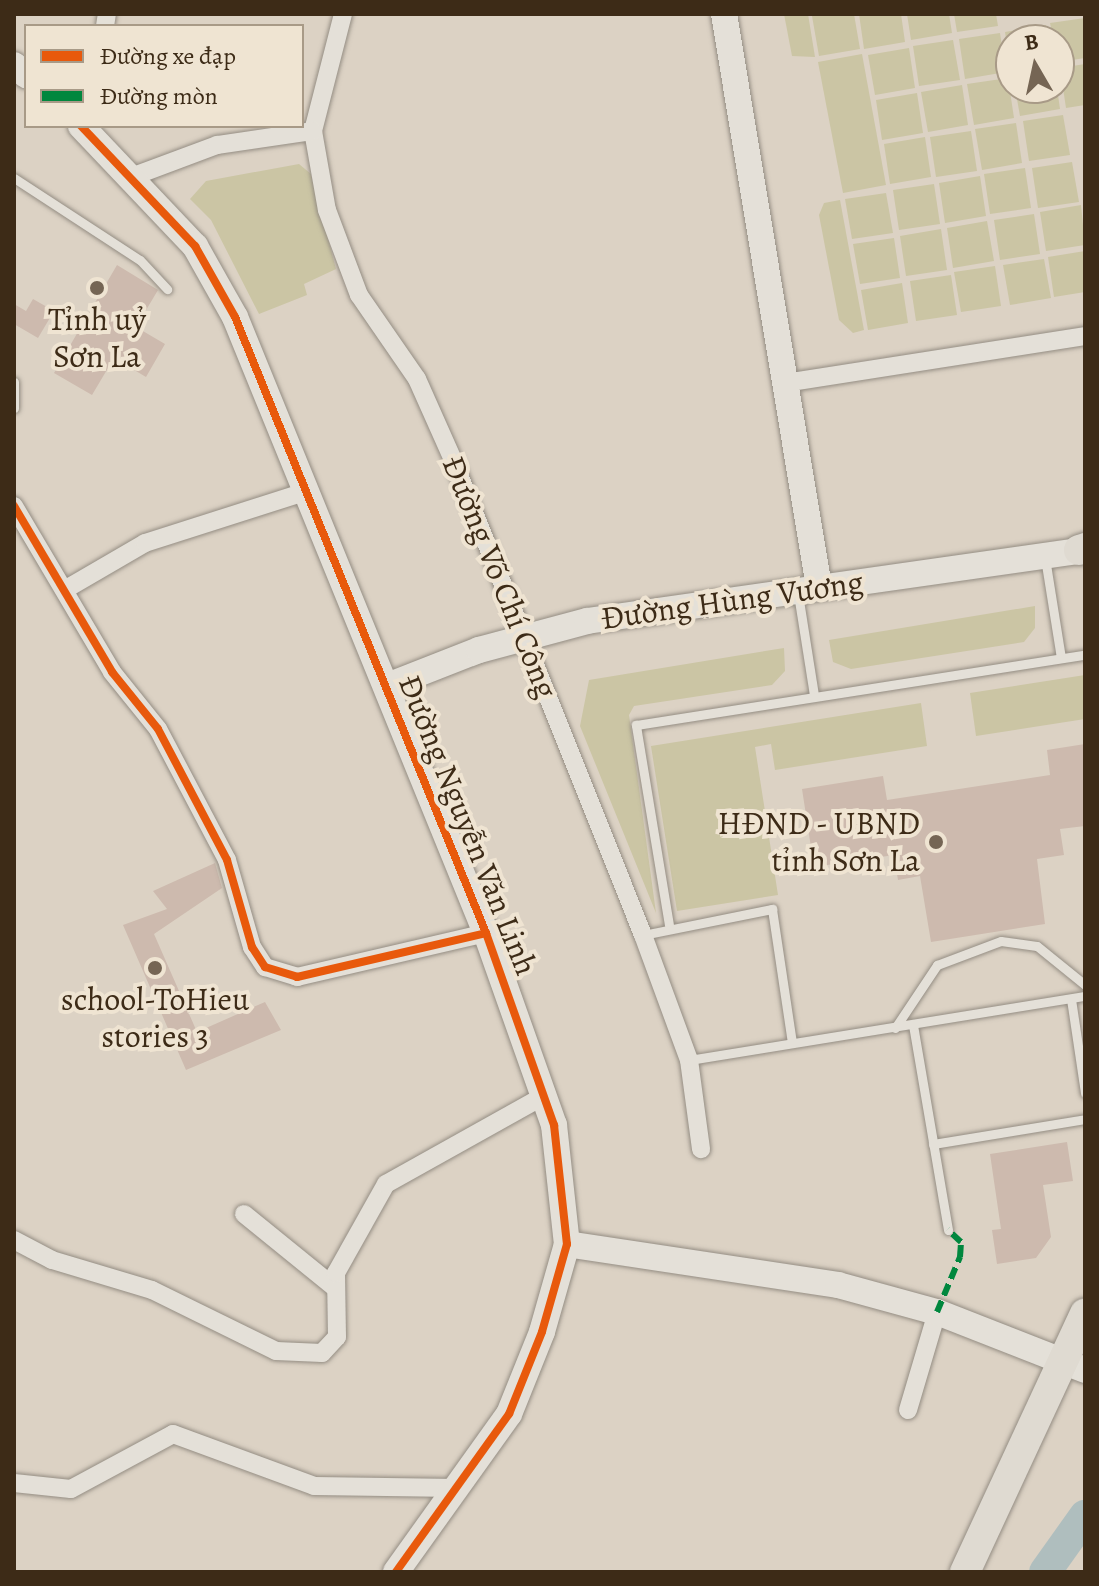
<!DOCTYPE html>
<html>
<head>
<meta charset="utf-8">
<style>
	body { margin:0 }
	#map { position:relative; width:1099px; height:1586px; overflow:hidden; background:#dcd2c4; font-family:Alegreya,serif }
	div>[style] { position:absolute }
	.green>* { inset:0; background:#cbc5a4 }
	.river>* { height:32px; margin:-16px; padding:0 16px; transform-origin:16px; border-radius:16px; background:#afbebe }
	.building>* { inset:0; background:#cdbaae }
	.roads { filter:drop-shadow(0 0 2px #948d83) drop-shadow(0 0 2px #948d83) }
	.lane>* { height:9px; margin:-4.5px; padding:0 4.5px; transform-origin:4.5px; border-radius:4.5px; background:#e4e0d8 }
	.street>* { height:18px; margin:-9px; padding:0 9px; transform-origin:9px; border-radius:9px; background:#e4e0d8 }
	.secondary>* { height:26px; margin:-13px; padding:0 13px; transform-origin:13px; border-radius:13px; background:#e4e0d8 }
	.primary>* { height:30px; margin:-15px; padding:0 15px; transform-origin:15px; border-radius:15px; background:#dfdad1 }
	.quiet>* { height:6px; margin-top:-3px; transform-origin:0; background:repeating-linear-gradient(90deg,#00873e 0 12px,transparent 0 18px) }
	.cycleway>* { height:8px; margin:-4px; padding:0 4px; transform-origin:4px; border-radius:4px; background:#e8590c }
	.dots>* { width:22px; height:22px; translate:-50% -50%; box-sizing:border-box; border:4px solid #efe4d2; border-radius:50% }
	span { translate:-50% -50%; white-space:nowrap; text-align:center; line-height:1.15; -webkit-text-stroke:8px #efe4d2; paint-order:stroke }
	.poi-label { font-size:32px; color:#3d2b17 }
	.right { translate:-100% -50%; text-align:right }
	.street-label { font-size:32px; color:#3d2b17 }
	.frame { position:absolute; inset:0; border:16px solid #3d2b17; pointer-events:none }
	.legend { position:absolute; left:24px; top:24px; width:280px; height:104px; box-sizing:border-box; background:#efe4d2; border:2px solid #a89a87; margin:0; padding:10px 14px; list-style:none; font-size:24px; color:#3d2b17 }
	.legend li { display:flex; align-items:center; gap:16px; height:40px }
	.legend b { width:40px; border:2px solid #a89a87 }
	.north { position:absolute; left:995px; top:24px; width:80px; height:80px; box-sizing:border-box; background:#efe4d2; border:2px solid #a89a87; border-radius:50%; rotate:351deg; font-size:22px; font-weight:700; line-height:32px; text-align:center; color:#3d2b17 }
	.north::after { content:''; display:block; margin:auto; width:28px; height:36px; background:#756554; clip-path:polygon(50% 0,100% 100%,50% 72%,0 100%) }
</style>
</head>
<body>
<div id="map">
	<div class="green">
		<div style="clip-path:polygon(784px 14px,808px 14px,815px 57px,792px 56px)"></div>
		<div style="clip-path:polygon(854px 14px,860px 49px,819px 56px,812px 16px)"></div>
		<div style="clip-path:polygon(859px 14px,901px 14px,905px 42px,864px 49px)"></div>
		<div style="clip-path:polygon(907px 14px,949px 14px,952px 33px,911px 40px)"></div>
		<div style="clip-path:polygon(954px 14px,996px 14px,998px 26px,957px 32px)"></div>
		<div style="clip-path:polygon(1085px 18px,1085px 58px,1059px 62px,1050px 23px)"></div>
		<div style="clip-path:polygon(1046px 25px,1048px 40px,1011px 40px,1011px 71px,1005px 32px)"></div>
		<div style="clip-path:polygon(1000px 33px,1006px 72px,965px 79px,959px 39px)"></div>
		<div style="clip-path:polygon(953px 40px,960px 80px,919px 86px,913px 46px)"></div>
		<div style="clip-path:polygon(909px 48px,915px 88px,875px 95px,868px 55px)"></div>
		<div style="clip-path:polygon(862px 54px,886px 185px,843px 193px,818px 62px)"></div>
		<div style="clip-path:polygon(1085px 64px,1085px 105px,1066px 108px,1060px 68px)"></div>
		<div style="clip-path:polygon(1008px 78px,1014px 118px,974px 125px,967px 84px)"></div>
		<div style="clip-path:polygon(962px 85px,968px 125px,928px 132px,921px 92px)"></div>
		<div style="clip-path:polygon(1015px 88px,1057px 88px,1060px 109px,1020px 116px)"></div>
		<div style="clip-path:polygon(917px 93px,923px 133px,882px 140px,876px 100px)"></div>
		<div style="clip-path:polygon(1063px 115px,1070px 155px,1029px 161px,1023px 121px)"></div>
		<div style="clip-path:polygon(1016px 123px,1022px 163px,982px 170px,975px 129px)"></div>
		<div style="clip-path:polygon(971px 131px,977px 171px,936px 177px,930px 137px)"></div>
		<div style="clip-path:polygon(925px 137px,931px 177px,890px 184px,884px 144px)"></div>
		<div style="clip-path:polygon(1072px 162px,1079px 202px,1038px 208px,1032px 168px)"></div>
		<div style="clip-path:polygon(299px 164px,311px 174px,336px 269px,304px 284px,307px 295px,259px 314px,211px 220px,190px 199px,206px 181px)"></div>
		<div style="clip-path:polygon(1025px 168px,1031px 208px,990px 214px,984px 174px)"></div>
		<div style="clip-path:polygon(980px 176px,986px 216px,945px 223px,939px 183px)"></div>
		<div style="clip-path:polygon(934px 184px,940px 224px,899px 230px,893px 190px)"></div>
		<div style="clip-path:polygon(886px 193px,893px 233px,852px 239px,845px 199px)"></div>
		<div style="clip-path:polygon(840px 200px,864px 330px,853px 333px,839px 320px,819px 215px,824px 203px)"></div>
		<div style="clip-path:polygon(1081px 205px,1085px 245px,1046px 251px,1040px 212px)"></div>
		<div style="clip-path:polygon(1034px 214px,1040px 254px,1000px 260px,994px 220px)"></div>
		<div style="clip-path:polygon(987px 221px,994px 261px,953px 268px,947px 228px)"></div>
		<div style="clip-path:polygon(941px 229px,947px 270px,906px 276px,900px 236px)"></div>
		<div style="clip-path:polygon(894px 238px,900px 278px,860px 284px,853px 244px)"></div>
		<div style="clip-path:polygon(1085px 251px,1085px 292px,1054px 297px,1048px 257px)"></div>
		<div style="clip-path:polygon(1044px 259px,1051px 298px,1010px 305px,1003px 265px)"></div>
		<div style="clip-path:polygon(995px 266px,1001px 306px,961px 312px,954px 272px)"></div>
		<div style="clip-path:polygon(951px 275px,957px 315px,916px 321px,910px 281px)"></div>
		<div style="clip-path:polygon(902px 283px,908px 323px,868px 330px,861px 290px)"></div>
		<div style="clip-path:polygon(1035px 606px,1035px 628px,1024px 642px,851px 669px,833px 662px,829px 640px)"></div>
		<div style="clip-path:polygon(784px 648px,785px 671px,772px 685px,634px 706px,629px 715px,656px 913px,580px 726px,589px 680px)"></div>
		<div style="clip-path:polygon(1085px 675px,1085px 719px,976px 736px,970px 693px)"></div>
		<div style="clip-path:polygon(921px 703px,927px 746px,775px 770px,771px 744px,755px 747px,778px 895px,677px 911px,651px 746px)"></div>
	</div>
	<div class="river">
		<div style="left:1045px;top:1572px;width:69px;rotate:-54.5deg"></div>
	</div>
	<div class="building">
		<div style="clip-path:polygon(117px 265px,158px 290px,136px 327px,165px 344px,146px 377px,114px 358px,92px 395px,54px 373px)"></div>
		<div style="clip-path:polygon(33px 299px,54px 311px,38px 338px,14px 324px,14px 304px,26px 311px)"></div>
		<div style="clip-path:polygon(1085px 744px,1085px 826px,1060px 829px,1064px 855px,1037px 859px,1045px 924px,931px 942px,920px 876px,898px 880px,894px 855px,814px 867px,802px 789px,883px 776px,887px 800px,1050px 775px,1047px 750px)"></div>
		<div style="clip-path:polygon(215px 863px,222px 888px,154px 934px,197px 1032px,265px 1002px,281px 1030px,186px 1070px,123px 925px,167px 909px,153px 891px)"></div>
		<div style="clip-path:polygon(1067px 1142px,1073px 1181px,1043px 1185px,1051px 1237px,1036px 1258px,997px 1264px,992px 1230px,1001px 1229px,990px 1154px)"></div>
	</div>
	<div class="roads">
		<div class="lane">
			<div style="left:14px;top:178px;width:150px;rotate:33.1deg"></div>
			<div style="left:140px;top:260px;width:40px;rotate:47deg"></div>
			<div style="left:14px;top:382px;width:26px;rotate:90deg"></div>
			<div style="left:1045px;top:558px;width:101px;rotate:80.9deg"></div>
			<div style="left:798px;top:594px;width:102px;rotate:81deg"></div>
			<div style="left:669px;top:925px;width:203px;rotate:-99.4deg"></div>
			<div style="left:636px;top:725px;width:454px;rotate:-8.9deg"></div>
			<div style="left:643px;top:935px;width:132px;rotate:-11.4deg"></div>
			<div style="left:772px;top:909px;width:135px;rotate:81.5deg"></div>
			<div style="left:1071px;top:999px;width:95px;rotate:81.5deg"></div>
			<div style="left:913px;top:1025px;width:208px;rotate:80.3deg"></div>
			<div style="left:895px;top:1028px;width:76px;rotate:-56.3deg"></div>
			<div style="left:937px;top:965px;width:68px;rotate:-20.6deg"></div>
			<div style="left:1001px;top:941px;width:36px;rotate:8deg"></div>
			<div style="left:1037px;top:946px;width:62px;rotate:39.1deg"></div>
			<div style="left:689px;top:1060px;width:401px;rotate:-9.2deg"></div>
			<div style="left:933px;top:1144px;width:154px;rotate:-9.3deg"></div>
		</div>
		<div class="street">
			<div style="left:343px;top:14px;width:121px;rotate:104.4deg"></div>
			<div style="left:313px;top:131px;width:80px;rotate:80deg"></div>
			<div style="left:327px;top:210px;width:91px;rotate:69.4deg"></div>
			<div style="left:359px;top:295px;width:102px;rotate:55.4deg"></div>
			<div style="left:417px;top:379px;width:91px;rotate:66deg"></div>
			<div style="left:454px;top:462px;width:509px;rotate:68.22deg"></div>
			<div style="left:643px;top:935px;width:133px;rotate:69.8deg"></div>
			<div style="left:689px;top:1060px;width:90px;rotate:82.3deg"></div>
			<div style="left:105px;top:26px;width:12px;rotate:-81deg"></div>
			<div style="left:134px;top:176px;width:89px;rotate:-20.5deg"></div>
			<div style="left:217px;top:145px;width:97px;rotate:-8.3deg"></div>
			<div style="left:785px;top:383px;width:304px;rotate:-8.9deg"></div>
			<div style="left:14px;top:506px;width:193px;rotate:59.4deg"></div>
			<div style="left:112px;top:672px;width:73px;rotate:51.1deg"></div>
			<div style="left:158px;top:729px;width:148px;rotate:62.2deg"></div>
			<div style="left:227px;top:860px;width:91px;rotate:74deg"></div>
			<div style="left:252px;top:947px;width:24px;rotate:57deg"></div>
			<div style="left:265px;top:967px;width:34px;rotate:17deg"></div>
			<div style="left:297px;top:977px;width:194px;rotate:-13.1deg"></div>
			<div style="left:66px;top:589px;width:91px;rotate:-30.2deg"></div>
			<div style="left:145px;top:543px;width:171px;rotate:-17.7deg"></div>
			<div style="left:244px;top:1214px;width:116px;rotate:39deg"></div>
			<div style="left:14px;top:1240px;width:43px;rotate:27.8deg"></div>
			<div style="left:52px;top:1260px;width:104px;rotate:16.7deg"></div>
			<div style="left:152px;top:1290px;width:138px;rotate:26.2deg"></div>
			<div style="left:276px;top:1351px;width:46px;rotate:2.5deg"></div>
			<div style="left:322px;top:1353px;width:22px;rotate:-47deg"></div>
			<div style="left:337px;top:1337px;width:64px;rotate:-90.9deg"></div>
			<div style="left:336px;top:1273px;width:102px;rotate:-60.7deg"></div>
			<div style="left:386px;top:1184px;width:182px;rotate:-29.2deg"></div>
			<div style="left:908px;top:1410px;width:102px;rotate:-73.5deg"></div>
			<div style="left:14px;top:1483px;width:57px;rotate:6deg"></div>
			<div style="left:71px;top:1489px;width:116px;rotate:-28.3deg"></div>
			<div style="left:173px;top:1434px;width:150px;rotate:20.2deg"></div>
			<div style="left:314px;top:1486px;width:144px;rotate:0.8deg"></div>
		</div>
		<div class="secondary">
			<div style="left:724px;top:14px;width:581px;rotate:80.59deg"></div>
			<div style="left:14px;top:65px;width:16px;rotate:40deg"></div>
			<div style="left:81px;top:126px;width:166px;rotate:46.5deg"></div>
			<div style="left:195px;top:246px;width:81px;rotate:60.6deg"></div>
			<div style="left:235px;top:317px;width:665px;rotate:67.83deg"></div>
			<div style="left:486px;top:933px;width:204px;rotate:70.5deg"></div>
			<div style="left:554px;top:1125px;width:120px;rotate:83.8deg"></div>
			<div style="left:567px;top:1244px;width:91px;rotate:105.9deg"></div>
			<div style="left:542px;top:1332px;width:88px;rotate:111.9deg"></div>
			<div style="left:509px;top:1414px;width:194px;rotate:125.6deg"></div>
			<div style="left:387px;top:686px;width:99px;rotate:-21.4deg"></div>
			<div style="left:479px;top:650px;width:112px;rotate:-15deg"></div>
			<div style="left:587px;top:621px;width:503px;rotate:-8.11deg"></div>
			<div style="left:567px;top:1244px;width:274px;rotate:8.6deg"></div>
			<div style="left:838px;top:1285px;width:103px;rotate:15.3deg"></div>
			<div style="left:937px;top:1312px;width:159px;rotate:21.4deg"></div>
		</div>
		<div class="primary">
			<div style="left:1079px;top:550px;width:6px;rotate:-18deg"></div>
			<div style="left:965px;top:1572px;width:285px;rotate:-65.1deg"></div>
		</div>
	</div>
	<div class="quiet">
		<div style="left:937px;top:1312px;width:60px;rotate:-67.3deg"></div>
		<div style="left:960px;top:1257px;width:15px;rotate:-86deg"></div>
		<div style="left:961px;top:1242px;width:18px;rotate:-137deg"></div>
	</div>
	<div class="cycleway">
		<div style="left:81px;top:126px;width:166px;rotate:46.5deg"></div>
		<div style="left:195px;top:246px;width:81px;rotate:60.6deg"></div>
		<div style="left:235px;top:317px;width:665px;rotate:67.83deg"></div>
		<div style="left:486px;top:933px;width:204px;rotate:70.5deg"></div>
		<div style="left:554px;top:1125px;width:120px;rotate:83.8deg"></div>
		<div style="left:567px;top:1244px;width:91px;rotate:105.9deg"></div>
		<div style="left:542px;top:1332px;width:88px;rotate:111.9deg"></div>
		<div style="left:509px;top:1414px;width:194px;rotate:125.6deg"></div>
		<div style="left:14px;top:506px;width:193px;rotate:59.4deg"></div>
		<div style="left:112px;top:672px;width:73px;rotate:51.1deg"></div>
		<div style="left:158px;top:729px;width:148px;rotate:62.2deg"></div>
		<div style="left:227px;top:860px;width:91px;rotate:74deg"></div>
		<div style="left:252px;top:947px;width:24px;rotate:57deg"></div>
		<div style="left:265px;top:967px;width:34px;rotate:17deg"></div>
		<div style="left:297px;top:977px;width:194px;rotate:-13.1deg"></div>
	</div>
	<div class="dots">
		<div style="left:97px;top:288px;background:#756554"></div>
		<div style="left:936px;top:842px;background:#756554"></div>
		<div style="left:155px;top:968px;background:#756554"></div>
	</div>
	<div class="poi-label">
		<span style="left:97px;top:338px">Tỉnh uỷ<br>Sơn La</span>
		<span class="right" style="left:920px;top:842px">HĐND - UBND<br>tỉnh Sơn La</span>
		<span style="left:155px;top:1018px">school-ToHieu<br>stories 3</span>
	</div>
	<div class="street-label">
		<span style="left:500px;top:577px;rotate:68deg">Đường Võ Chí Công</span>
		<span style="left:732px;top:600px;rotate:-8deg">Đường Hùng Vương</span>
		<span style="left:468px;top:825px;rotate:68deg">Đường Nguyễn Văn Linh</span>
	</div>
	<div class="frame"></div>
	<ul class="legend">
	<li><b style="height:10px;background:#e8590c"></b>Đường xe đạp</li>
	<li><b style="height:10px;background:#00873e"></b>Đường mòn</li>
	</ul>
	<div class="north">B</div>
</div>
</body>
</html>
